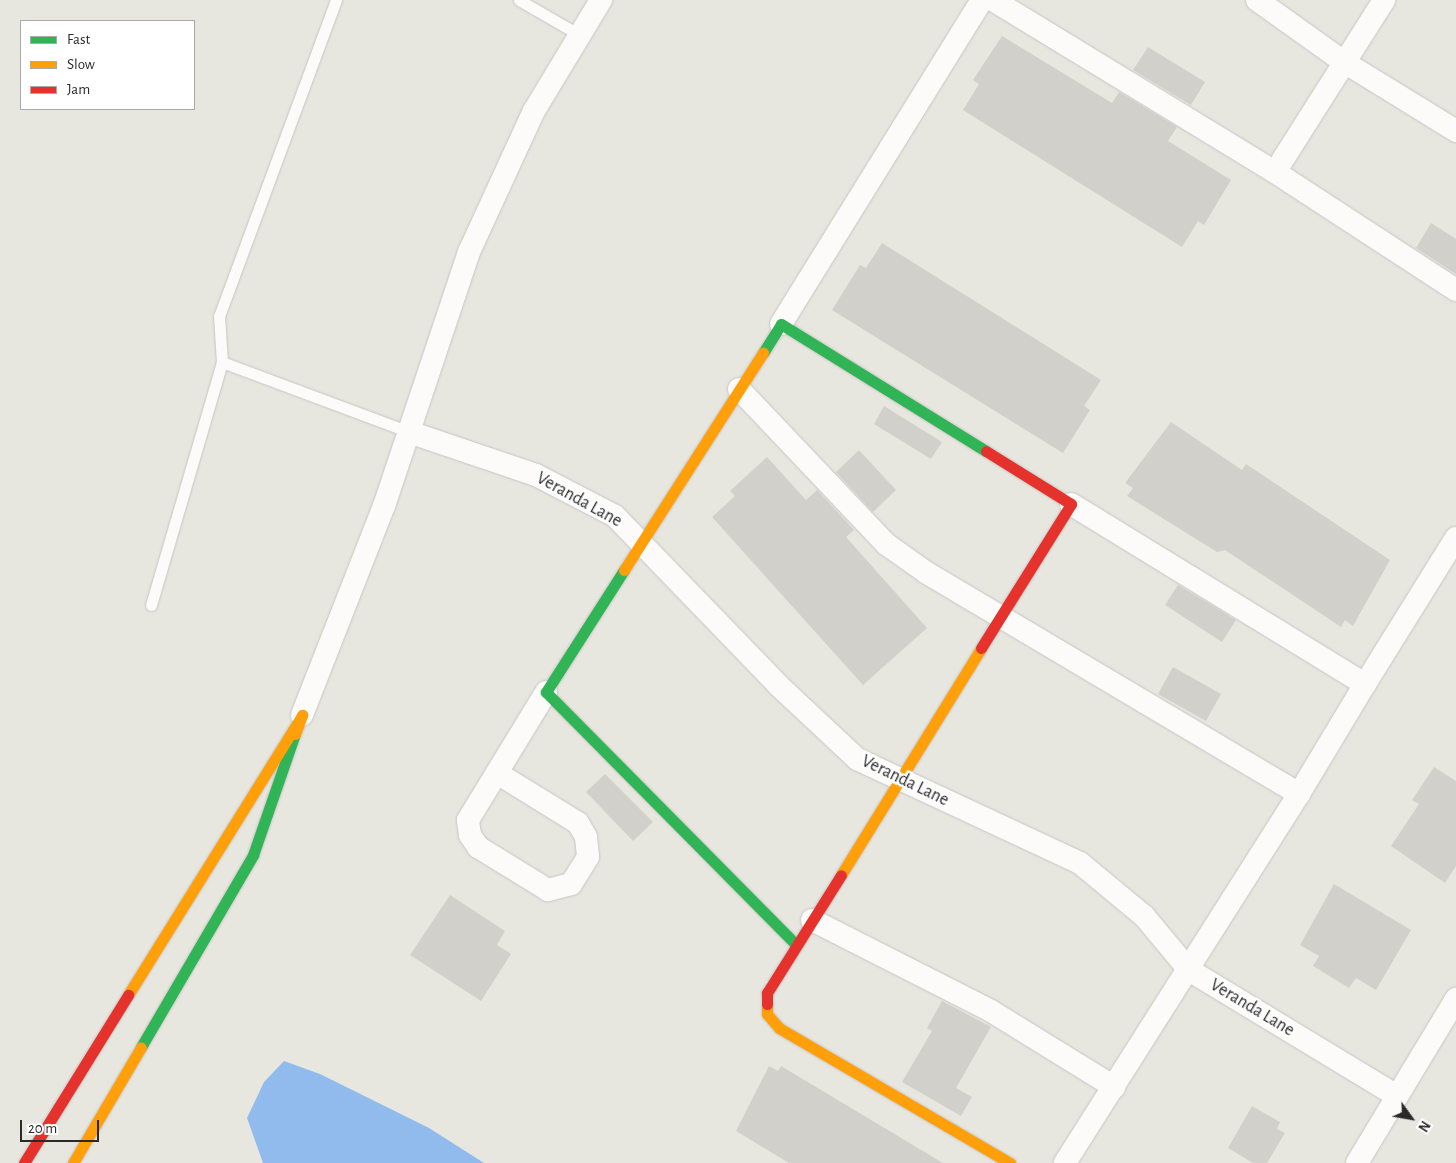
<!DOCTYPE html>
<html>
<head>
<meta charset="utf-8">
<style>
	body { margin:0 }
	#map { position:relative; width:1456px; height:1163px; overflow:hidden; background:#e8e7df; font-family:"Alegreya Sans",sans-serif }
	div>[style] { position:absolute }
	.water>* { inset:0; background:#90bbec }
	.building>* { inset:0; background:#d1d0ca }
	.roads { filter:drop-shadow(0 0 1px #c6c5c5) drop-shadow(0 0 1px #c6c5c5) }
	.lane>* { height:11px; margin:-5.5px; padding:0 5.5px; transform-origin:5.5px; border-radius:5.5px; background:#fcfbfa }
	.street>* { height:22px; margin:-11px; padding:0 11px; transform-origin:11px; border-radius:11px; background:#fcfbfa }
	.fast>* { height:11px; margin:-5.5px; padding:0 5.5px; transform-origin:5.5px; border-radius:5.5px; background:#30b455 }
	.slow>* { height:11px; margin:-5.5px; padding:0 5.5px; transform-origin:5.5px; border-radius:5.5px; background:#ff9f0a }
	.jam>* { height:11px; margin:-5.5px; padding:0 5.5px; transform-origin:5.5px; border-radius:5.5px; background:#e5322d }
	span { translate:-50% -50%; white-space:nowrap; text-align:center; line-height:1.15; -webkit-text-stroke:5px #fff; paint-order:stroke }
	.street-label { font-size:18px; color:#2a2a2a }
	.legend { position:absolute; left:20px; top:20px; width:175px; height:90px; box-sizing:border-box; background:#fff; border:1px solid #aaa; margin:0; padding:6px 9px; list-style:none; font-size:15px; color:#2a2a2a }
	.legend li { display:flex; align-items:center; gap:10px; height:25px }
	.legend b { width:25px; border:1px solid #aaa }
	.north { position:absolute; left:1386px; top:1093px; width:50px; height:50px; -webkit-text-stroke:4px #fff; paint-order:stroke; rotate:122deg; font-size:14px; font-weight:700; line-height:20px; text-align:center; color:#2a2a2a }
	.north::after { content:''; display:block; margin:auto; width:18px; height:22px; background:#2a2a2a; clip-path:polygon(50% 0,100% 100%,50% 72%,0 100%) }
	.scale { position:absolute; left:20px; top:1120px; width:79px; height:22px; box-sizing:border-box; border:2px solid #2a2a2a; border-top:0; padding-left:6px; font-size:15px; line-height:18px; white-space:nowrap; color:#2a2a2a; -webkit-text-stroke:4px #fff; paint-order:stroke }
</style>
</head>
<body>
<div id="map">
	<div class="water">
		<div style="clip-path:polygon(284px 1061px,320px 1074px,429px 1128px,484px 1163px,263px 1163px,247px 1118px,264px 1082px)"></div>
	</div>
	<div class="building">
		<div style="clip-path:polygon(1002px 36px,1112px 103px,1119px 92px,1177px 127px,1168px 141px,1231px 180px,1204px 225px,1198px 221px,1182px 247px,963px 110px,979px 84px,973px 80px)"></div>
		<div style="clip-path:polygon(1148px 47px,1205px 82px,1191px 105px,1133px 70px)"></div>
		<div style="clip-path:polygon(1431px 223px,1456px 239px,1456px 274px,1416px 248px)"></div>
		<div style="clip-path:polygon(882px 243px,1101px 380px,1084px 406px,1090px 410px,1063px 453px,832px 310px,860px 265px,866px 268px)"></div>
		<div style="clip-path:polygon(884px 406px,942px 442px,931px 459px,874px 424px)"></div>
		<div style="clip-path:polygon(1171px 422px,1242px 470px,1246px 464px,1390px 560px,1353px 626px,1345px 620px,1341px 627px,1225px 550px,1217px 552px,1127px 496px,1133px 488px,1125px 483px)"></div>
		<div style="clip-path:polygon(859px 450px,896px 490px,873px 512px,836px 472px)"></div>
		<div style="clip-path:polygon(767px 457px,806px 500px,817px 490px,854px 530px,846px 537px,927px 628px,863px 685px,712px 517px,735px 496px,730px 491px)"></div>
		<div style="clip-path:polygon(1178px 585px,1236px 620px,1222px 642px,1165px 605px)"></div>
		<div style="clip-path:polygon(1173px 667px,1221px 694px,1206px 721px,1158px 694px)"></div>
		<div style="clip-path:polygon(1434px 767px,1456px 781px,1456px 866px,1445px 883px,1391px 846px,1419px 804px,1412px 800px)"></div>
		<div style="clip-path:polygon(605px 774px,653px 822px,633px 841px,586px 792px)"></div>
		<div style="clip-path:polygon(1334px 884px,1411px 930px,1376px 990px,1356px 978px,1349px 988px,1313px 966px,1319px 956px,1300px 945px)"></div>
		<div style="clip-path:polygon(450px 895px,505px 931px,497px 945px,511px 954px,481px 1001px,410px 955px)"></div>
		<div style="clip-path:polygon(942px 1001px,991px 1027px,956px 1088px,972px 1097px,961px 1116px,902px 1082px,932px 1031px,927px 1028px)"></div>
		<div style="clip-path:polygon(769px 1066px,778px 1071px,781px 1066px,943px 1163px,789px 1163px,736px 1131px)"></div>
		<div style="clip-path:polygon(1252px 1106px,1280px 1122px,1277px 1129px,1285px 1133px,1267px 1163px,1253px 1163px,1228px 1148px)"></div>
	</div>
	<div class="roads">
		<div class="lane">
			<div style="left:336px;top:0;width:337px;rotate:110.3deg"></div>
			<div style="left:219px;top:316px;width:46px;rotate:86.3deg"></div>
			<div style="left:222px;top:362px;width:200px;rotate:20.5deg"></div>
			<div style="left:519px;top:0;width:68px;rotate:30deg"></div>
			<div style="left:151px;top:605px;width:253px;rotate:-73.7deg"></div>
		</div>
		<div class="street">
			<div style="left:993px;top:0;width:330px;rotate:31.4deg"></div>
			<div style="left:1275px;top:172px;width:204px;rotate:-57.6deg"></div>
			<div style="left:1257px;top:0;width:107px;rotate:35.5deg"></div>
			<div style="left:1344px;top:62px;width:132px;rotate:31.6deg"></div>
			<div style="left:1275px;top:172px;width:216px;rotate:33.1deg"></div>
			<div style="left:781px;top:324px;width:381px;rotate:-58.2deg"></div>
			<div style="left:739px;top:389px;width:214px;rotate:46.5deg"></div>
			<div style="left:886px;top:544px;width:50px;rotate:35.3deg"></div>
			<div style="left:927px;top:573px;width:433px;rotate:30.7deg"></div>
			<div style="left:1299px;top:794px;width:437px;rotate:122.4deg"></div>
			<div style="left:409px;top:432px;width:134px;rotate:18.7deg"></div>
			<div style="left:536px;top:475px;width:89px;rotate:27.4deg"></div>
			<div style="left:615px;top:516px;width:235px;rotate:46deg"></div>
			<div style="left:778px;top:685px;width:108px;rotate:43.1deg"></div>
			<div style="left:857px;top:759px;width:246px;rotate:25deg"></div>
			<div style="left:1080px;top:863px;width:83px;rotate:39.6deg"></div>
			<div style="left:1144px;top:916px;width:70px;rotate:50.2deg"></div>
			<div style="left:1189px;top:970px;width:243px;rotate:31.2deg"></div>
			<div style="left:1071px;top:504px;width:345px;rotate:31.5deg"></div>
			<div style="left:1365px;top:684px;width:128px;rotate:121deg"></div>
			<div style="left:1365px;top:684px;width:172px;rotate:-58.1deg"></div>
			<div style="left:302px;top:715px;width:225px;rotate:-68.6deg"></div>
			<div style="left:384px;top:506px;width:268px;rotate:-71.5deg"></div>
			<div style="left:469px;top:252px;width:155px;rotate:-65.3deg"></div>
			<div style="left:534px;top:111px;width:130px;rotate:-58.9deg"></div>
			<div style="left:497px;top:773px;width:95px;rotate:31.7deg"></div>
			<div style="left:578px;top:823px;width:16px;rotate:60deg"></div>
			<div style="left:586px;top:837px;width:20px;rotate:84deg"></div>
			<div style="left:588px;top:857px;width:32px;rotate:122deg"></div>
			<div style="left:571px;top:884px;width:24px;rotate:165deg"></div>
			<div style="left:548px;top:890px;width:82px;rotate:-148.4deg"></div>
			<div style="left:478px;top:847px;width:14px;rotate:-124deg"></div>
			<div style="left:470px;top:835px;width:15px;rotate:-98deg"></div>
			<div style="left:468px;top:820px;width:150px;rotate:-58.6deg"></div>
			<div style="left:812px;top:920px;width:201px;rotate:26.9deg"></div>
			<div style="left:991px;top:1011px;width:145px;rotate:31.7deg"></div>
			<div style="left:1357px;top:1163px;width:192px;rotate:-58.9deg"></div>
		</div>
		<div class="fast">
			<div style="left:763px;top:353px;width:34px;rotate:-58deg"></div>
			<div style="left:781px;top:324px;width:241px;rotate:31.8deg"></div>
			<div style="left:624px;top:570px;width:145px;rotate:122.6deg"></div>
			<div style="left:546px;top:692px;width:356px;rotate:45.3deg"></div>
			<div style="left:141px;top:1047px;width:222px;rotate:-59.7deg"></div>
			<div style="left:253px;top:855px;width:128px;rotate:-70.9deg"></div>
		</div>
		<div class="slow">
			<div style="left:624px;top:570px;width:258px;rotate:-57.4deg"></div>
			<div style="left:841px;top:875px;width:267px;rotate:-58.3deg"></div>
			<div style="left:128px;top:995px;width:330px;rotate:-58.1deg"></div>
			<div style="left:302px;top:715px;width:20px;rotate:110deg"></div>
			<div style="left:767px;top:1004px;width:10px;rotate:90deg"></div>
			<div style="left:767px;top:1014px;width:18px;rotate:49deg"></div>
			<div style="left:779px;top:1028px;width:268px;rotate:30.3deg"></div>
			<div style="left:73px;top:1163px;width:134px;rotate:-59.6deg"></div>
		</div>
		<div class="jam">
			<div style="left:981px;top:648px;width:170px;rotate:-58deg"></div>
			<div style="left:1071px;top:504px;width:100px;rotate:-148.1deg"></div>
			<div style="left:767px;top:1004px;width:11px;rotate:-90deg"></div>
			<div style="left:767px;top:993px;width:139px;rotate:-57.9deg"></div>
			<div style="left:24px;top:1163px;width:198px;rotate:-58.2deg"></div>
		</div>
	</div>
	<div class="street-label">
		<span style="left:579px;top:500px;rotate:29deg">Veranda Lane</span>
		<span style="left:905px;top:781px;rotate:26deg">Veranda Lane</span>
		<span style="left:1252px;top:1008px;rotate:31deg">Veranda Lane</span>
	</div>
	<ul class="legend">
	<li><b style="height:6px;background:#30b455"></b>Fast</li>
	<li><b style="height:6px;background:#ff9f0a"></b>Slow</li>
	<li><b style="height:6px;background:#e5322d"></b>Jam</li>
	</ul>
	<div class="north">N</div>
	<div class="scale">20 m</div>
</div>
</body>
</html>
